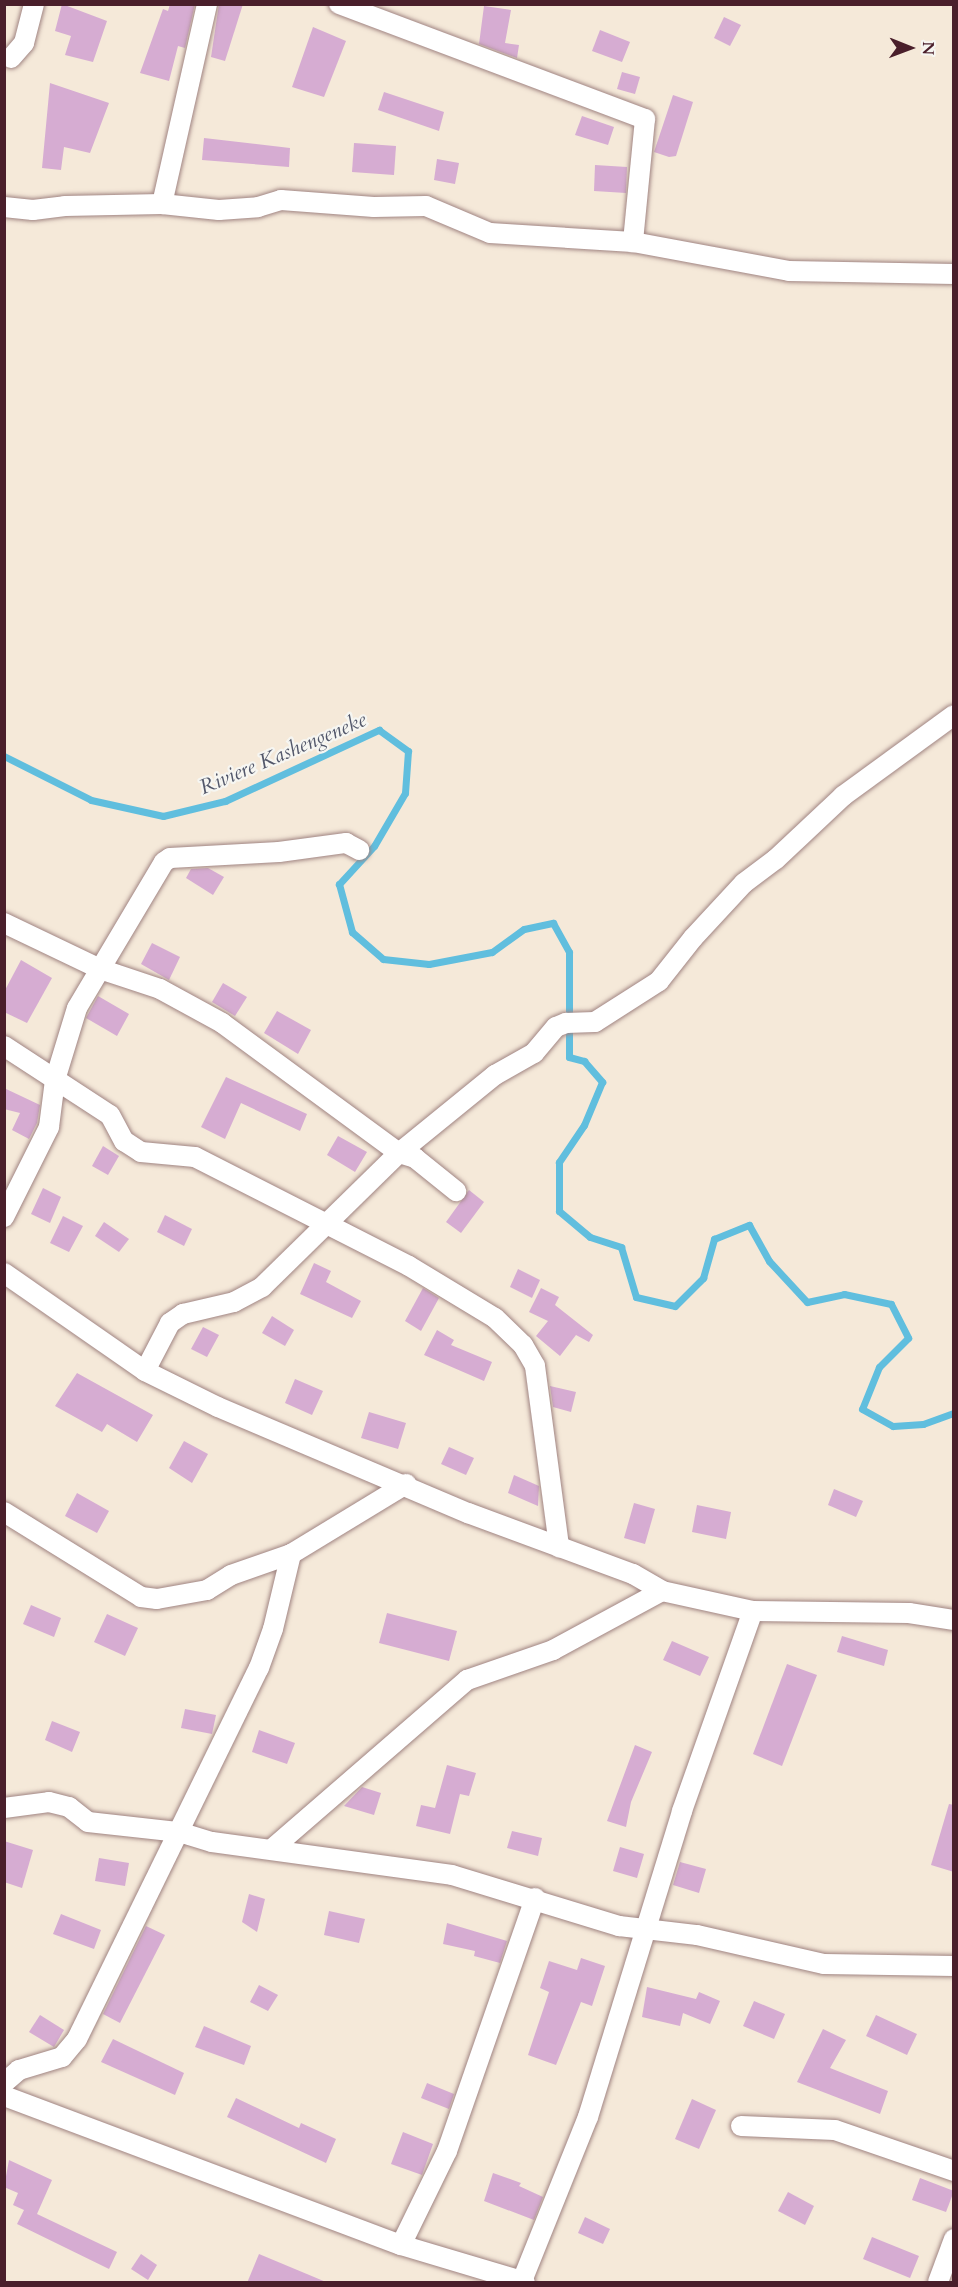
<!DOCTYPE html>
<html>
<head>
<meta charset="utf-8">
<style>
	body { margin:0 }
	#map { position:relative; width:958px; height:2287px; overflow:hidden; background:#f5e9d9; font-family:Cardo,serif }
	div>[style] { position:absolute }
	.stream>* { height:7px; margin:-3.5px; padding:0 3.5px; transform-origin:3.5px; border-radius:3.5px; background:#60bede }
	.building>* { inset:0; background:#d6acd2 }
	.roads { filter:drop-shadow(0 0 2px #a08482) drop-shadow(0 0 2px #a08482) }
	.street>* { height:20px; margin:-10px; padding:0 10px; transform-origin:10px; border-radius:10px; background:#fff }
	span { translate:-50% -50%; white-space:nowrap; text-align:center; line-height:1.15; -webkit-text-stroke:4.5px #f6f6f2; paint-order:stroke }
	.water-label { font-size:21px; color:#52576a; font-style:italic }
	.frame { position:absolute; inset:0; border:6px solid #4a1f2b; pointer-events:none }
	.north { position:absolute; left:880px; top:18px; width:60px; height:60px; -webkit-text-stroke:4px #f6f6f2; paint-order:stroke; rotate:91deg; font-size:16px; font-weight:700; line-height:24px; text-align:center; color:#4a1f2b }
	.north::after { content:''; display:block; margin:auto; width:21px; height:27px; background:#4a1f2b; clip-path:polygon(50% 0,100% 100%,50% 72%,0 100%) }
</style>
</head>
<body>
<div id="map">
	<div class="stream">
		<div style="left:4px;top:756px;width:97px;rotate:26.8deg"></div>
		<div style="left:91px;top:800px;width:74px;rotate:12.5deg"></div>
		<div style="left:163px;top:816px;width:64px;rotate:-13.6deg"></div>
		<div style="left:225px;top:801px;width:170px;rotate:-24.8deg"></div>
		<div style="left:379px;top:730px;width:36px;rotate:36deg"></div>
		<div style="left:408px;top:751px;width:42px;rotate:94.1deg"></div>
		<div style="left:405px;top:793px;width:61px;rotate:120.3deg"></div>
		<div style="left:374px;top:846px;width:52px;rotate:132.6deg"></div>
		<div style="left:339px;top:884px;width:50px;rotate:74.8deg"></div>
		<div style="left:352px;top:932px;width:41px;rotate:41.1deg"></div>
		<div style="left:383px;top:959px;width:46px;rotate:6.2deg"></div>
		<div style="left:429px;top:964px;width:64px;rotate:-10.8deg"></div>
		<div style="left:492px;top:952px;width:39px;rotate:-36deg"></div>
		<div style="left:524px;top:929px;width:30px;rotate:-12deg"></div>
		<div style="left:553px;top:923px;width:33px;rotate:61deg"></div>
		<div style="left:569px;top:952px;width:105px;rotate:90deg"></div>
		<div style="left:569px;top:1057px;width:16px;rotate:15deg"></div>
		<div style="left:584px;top:1061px;width:28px;rotate:49deg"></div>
		<div style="left:602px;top:1082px;width:47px;rotate:112.7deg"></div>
		<div style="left:584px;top:1125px;width:45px;rotate:124deg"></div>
		<div style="left:559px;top:1162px;width:49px;rotate:90deg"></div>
		<div style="left:559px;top:1211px;width:40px;rotate:40deg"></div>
		<div style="left:590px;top:1237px;width:33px;rotate:18deg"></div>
		<div style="left:621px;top:1247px;width:52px;rotate:73.3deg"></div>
		<div style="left:636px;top:1297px;width:40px;rotate:13deg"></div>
		<div style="left:675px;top:1306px;width:40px;rotate:-45deg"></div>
		<div style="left:703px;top:1278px;width:41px;rotate:-74.2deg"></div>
		<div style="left:714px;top:1239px;width:38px;rotate:-22deg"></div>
		<div style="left:749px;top:1225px;width:41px;rotate:60.9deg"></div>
		<div style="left:769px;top:1261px;width:56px;rotate:47.2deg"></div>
		<div style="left:807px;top:1302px;width:38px;rotate:-12deg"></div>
		<div style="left:844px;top:1294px;width:48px;rotate:12deg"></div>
		<div style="left:891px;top:1304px;width:38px;rotate:63deg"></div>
		<div style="left:908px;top:1338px;width:41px;rotate:135deg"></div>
		<div style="left:879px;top:1367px;width:45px;rotate:112deg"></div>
		<div style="left:862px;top:1409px;width:35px;rotate:29deg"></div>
		<div style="left:893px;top:1426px;width:30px;rotate:-4deg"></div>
		<div style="left:923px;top:1424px;width:33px;rotate:-20deg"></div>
	</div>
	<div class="building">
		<div style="clip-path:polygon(62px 4px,107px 21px,93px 62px,65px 55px,71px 36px,55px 31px)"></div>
		<div style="clip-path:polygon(170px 4px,195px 4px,185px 48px,178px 46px,169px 81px,140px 73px,163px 9px,168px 11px)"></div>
		<div style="clip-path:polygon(219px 4px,243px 4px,225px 61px,211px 57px)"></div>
		<div style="clip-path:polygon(484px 6px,511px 10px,505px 43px,519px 45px,517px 58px,479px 44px)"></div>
		<div style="clip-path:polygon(724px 17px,741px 25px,730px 46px,714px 38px)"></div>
		<div style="clip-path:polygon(313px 27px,346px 41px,324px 97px,292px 87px)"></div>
		<div style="clip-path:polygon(600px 30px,630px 42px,622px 62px,592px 51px)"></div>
		<div style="clip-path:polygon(622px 72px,640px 77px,635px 94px,617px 89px)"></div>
		<div style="clip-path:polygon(50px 83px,109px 103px,90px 153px,64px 147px,61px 170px,42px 168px)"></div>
		<div style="clip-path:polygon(384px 92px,444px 112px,439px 131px,378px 110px)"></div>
		<div style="clip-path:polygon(673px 95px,693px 102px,676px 156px,669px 157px,654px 152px)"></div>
		<div style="clip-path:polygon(582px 116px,614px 127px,608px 145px,575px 135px)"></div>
		<div style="clip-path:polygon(204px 138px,290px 148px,289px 167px,202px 160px)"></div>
		<div style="clip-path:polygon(354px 143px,396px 146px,394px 175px,352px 172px)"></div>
		<div style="clip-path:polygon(437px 159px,459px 163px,455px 184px,434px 180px)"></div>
		<div style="clip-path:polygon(595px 165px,627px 167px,626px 193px,594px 191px)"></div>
		<div style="clip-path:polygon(208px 868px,224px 877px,213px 895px,186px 878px,191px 869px)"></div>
		<div style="clip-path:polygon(152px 943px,180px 957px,169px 980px,141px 964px)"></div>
		<div style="clip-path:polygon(21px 960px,52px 978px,27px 1023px,4px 1012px,4px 992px)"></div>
		<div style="clip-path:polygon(223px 983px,247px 997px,235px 1016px,212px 1002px)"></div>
		<div style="clip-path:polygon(98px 996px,129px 1014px,117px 1036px,86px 1018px)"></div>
		<div style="clip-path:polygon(277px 1011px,311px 1030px,298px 1054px,264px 1033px)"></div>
		<div style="clip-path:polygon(226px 1077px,307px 1114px,300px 1131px,241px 1103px,225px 1139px,201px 1127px)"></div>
		<div style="clip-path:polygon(4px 1088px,40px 1105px,37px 1123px,29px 1139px,12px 1130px,20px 1113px,4px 1109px)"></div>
		<div style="clip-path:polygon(338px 1136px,367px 1152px,355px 1172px,327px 1155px)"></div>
		<div style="clip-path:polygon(103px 1146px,119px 1156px,108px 1175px,92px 1166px)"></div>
		<div style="clip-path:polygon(43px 1188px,61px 1197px,50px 1223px,31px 1214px)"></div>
		<div style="clip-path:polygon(469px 1190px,484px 1202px,461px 1233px,446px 1222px)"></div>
		<div style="clip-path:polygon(165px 1215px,192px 1229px,184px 1246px,157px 1232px)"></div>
		<div style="clip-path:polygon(63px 1216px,83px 1226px,69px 1252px,50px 1243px)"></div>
		<div style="clip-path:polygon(104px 1222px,129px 1239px,119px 1252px,95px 1236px)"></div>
		<div style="clip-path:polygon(314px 1263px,331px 1271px,326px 1282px,361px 1301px,352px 1318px,300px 1294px)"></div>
		<div style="clip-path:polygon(518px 1269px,540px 1280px,532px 1298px,510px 1287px)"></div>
		<div style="clip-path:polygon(423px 1288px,439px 1298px,421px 1331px,405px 1321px)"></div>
		<div style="clip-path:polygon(541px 1288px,559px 1297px,555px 1305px,593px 1335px,589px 1342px,576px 1335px,560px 1356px,536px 1336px,548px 1321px,529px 1312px)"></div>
		<div style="clip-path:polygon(272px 1316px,294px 1330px,285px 1346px,262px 1333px)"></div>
		<div style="clip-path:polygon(203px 1327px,219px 1335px,207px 1357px,191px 1349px)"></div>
		<div style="clip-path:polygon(437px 1330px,454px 1340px,451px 1345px,492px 1362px,484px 1381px,424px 1355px)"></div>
		<div style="clip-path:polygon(77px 1373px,153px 1415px,137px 1442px,107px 1424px,102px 1432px,55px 1406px)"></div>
		<div style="clip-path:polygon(295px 1379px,323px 1391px,312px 1415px,285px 1403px)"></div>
		<div style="clip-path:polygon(550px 1386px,576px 1392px,571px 1412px,553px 1407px)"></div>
		<div style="clip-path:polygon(369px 1412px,406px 1423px,398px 1449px,361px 1438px)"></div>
		<div style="clip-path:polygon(184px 1441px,208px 1454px,192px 1483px,169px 1468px)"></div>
		<div style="clip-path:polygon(449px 1447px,474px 1458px,466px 1475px,441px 1464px)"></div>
		<div style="clip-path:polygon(514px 1475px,539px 1486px,538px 1506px,508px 1493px)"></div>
		<div style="clip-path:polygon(834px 1489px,863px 1501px,856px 1517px,828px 1505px)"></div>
		<div style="clip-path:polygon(77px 1493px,109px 1511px,97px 1533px,65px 1516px)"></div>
		<div style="clip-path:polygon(634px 1503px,655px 1509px,645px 1544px,624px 1538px)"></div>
		<div style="clip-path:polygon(697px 1505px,731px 1512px,726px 1539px,692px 1532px)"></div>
		<div style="clip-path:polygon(31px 1605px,61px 1618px,54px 1637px,23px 1624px)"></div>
		<div style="clip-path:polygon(387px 1613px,457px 1631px,449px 1661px,379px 1643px)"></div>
		<div style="clip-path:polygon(107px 1614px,138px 1628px,125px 1656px,94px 1642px)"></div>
		<div style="clip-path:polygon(842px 1636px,888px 1650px,884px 1666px,837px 1652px)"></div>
		<div style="clip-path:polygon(672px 1641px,709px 1657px,700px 1676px,663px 1660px)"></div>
		<div style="clip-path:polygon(787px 1664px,817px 1675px,782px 1766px,753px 1754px)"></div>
		<div style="clip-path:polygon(185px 1709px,216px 1715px,212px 1734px,181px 1728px)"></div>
		<div style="clip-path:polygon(52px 1721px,80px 1732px,72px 1752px,45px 1740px)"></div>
		<div style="clip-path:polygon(259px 1730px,295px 1743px,287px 1764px,252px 1752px)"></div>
		<div style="clip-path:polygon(635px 1745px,652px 1752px,631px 1802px,626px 1827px,607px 1821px)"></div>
		<div style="clip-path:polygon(447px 1765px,476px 1773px,469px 1796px,460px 1794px,450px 1834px,416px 1826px,421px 1805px,435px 1808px)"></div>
		<div style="clip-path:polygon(362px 1787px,381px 1793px,374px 1815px,344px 1806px)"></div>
		<div style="clip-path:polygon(949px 1804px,954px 1805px,954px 1872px,931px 1865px)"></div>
		<div style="clip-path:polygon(512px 1831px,542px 1838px,538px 1856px,507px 1848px)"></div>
		<div style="clip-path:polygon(4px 1841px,33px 1850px,22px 1888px,4px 1882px)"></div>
		<div style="clip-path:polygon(620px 1847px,644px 1854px,637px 1878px,613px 1871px)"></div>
		<div style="clip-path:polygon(99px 1858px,129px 1863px,125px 1886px,95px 1881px)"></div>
		<div style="clip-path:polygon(680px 1862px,706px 1869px,699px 1893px,673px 1885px)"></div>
		<div style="clip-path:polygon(249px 1894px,265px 1899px,257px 1932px,242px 1922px)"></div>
		<div style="clip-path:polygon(329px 1911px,365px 1919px,359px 1943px,324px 1935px)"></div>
		<div style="clip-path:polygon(61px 1914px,101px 1930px,94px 1949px,53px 1934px)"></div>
		<div style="clip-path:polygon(447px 1923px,507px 1941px,500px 1963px,474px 1956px,475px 1951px,443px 1944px)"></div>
		<div style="clip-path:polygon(146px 1926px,165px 1935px,120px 2023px,103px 2014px)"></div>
		<div style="clip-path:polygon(581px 1958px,605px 1966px,592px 2006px,581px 2002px,556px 2065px,528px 2055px,549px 1992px,540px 1988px,549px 1961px,577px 1970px)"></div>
		<div style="clip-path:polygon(259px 1985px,278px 1995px,268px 2011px,250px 2002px)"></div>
		<div style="clip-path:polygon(647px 1987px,696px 1999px,699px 1992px,720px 2001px,710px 2024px,683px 2013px,680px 2026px,642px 2017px)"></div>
		<div style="clip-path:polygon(754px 2001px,785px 2014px,774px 2039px,743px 2026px)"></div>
		<div style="clip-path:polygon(40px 2015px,64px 2030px,54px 2047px,29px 2032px)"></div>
		<div style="clip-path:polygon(876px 2015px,917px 2034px,907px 2055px,866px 2036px)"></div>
		<div style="clip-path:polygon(204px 2026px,251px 2046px,244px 2065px,195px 2047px)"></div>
		<div style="clip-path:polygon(823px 2029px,846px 2040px,830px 2068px,888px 2091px,880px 2114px,797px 2082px)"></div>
		<div style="clip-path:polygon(113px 2039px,184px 2073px,175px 2095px,101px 2062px)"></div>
		<div style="clip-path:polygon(427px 2083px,454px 2094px,449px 2109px,421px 2098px)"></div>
		<div style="clip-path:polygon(236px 2098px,299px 2128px,301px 2123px,336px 2139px,326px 2163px,227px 2117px)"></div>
		<div style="clip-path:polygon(692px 2099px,716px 2110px,699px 2149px,675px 2139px)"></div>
		<div style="clip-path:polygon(403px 2132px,433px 2144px,422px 2175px,391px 2164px)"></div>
		<div style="clip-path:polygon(9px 2160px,52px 2180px,37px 2214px,117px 2252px,109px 2269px,17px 2224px,24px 2210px,13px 2205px,18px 2193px,4px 2187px)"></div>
		<div style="clip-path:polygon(493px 2173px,521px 2183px,519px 2186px,543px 2197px,534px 2220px,484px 2201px)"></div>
		<div style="clip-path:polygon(920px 2178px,954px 2191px,946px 2212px,912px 2200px)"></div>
		<div style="clip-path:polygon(788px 2192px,814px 2206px,805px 2225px,778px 2211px)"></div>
		<div style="clip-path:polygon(585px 2217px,610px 2229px,603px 2244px,578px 2233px)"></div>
		<div style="clip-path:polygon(872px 2237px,919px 2256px,910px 2278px,863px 2259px)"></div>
		<div style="clip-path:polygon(141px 2254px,157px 2265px,148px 2280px,131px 2269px)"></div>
		<div style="clip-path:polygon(259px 2254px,326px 2282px,326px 2283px,247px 2283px)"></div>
	</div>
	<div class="roads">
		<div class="street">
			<div style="left:339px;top:4px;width:327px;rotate:20.6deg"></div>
			<div style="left:645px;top:119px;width:124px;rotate:95.6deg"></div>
			<div style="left:11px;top:58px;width:20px;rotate:-49deg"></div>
			<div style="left:24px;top:43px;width:40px;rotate:-75.6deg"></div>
			<div style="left:162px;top:204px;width:205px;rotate:-77.3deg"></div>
			<div style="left:4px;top:207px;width:29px;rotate:6deg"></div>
			<div style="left:33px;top:210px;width:32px;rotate:-7deg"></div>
			<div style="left:65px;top:206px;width:97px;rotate:-1.2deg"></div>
			<div style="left:162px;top:204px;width:57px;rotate:6deg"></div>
			<div style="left:219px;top:210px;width:39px;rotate:-4deg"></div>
			<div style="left:258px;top:207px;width:24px;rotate:-17deg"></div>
			<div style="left:281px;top:200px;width:93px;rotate:4.3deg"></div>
			<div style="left:374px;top:207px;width:52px;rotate:-1.1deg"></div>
			<div style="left:426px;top:206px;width:69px;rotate:22.9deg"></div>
			<div style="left:490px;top:233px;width:143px;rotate:3.6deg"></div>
			<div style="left:633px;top:242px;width:159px;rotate:10.5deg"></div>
			<div style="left:789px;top:271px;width:165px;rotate:1deg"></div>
			<div style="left:4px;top:923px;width:106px;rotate:25.6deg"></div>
			<div style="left:100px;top:969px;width:63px;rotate:18.4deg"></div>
			<div style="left:160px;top:989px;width:71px;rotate:28.7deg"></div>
			<div style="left:222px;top:1023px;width:220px;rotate:36.3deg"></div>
			<div style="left:399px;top:1153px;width:17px;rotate:17deg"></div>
			<div style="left:415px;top:1158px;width:53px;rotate:38.8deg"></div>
			<div style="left:4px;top:1046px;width:126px;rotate:33.1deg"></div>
			<div style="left:110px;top:1115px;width:30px;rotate:62deg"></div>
			<div style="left:124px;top:1141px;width:20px;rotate:33deg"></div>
			<div style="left:141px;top:1152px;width:54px;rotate:5.3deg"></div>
			<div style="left:195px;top:1157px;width:240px;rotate:27deg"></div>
			<div style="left:409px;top:1266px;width:100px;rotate:31.2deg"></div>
			<div style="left:495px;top:1318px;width:39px;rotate:44deg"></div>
			<div style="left:523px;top:1345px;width:24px;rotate:60deg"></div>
			<div style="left:535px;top:1366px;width:183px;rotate:82.4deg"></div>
			<div style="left:4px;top:1217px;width:101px;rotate:-63.4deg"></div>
			<div style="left:49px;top:1127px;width:47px;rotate:-82.7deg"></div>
			<div style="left:55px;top:1080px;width:75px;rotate:-73deg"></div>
			<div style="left:77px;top:1008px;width:170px;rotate:-59.2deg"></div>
			<div style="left:164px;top:862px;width:7px;rotate:-34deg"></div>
			<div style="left:170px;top:858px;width:109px;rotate:-3.2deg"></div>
			<div style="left:279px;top:852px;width:68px;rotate:-7.7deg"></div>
			<div style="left:346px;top:843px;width:15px;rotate:28deg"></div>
			<div style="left:4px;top:1273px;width:172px;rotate:34.8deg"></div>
			<div style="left:145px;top:1371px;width:81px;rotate:26.3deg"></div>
			<div style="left:218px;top:1407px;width:272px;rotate:23deg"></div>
			<div style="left:468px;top:1513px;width:176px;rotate:20.3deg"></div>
			<div style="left:633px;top:1574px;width:34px;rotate:30deg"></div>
			<div style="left:662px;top:1591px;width:93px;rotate:12.4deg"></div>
			<div style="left:753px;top:1611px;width:156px;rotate:0.7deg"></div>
			<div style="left:909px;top:1613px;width:46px;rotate:8.8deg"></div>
			<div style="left:145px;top:1371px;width:54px;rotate:-62.5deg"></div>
			<div style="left:170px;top:1323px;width:16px;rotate:-35deg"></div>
			<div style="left:183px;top:1314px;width:52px;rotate:-13.2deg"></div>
			<div style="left:234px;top:1302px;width:32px;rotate:-28deg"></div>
			<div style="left:262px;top:1287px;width:192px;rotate:-44.4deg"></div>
			<div style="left:399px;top:1153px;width:124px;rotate:-39.1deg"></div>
			<div style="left:495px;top:1075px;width:45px;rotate:-29.4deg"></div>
			<div style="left:534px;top:1053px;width:34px;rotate:-50deg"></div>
			<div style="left:556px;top:1027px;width:11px;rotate:-22deg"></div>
			<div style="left:566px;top:1023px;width:29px;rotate:-2deg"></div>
			<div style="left:595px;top:1022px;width:76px;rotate:-32.6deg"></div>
			<div style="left:659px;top:981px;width:55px;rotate:-51.7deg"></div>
			<div style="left:693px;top:938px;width:75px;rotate:-47.2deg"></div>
			<div style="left:744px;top:883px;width:40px;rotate:-37deg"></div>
			<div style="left:776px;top:859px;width:92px;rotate:-43.2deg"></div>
			<div style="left:843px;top:796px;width:137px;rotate:-36.1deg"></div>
			<div style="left:4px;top:1512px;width:161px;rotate:31.8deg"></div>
			<div style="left:141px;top:1597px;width:16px;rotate:7deg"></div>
			<div style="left:157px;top:1599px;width:51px;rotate:-10.2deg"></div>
			<div style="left:207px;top:1590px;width:28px;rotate:-32deg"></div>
			<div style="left:231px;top:1575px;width:64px;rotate:-19.3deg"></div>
			<div style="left:291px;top:1554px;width:135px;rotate:-31.3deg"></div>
			<div style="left:4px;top:1808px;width:45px;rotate:-7.6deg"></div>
			<div style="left:49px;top:1802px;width:21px;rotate:14deg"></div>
			<div style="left:69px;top:1807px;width:24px;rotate:38deg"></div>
			<div style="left:88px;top:1822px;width:92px;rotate:6.3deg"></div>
			<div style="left:179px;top:1832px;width:34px;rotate:17deg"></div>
			<div style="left:212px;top:1842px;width:242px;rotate:7.8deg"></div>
			<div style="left:452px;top:1875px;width:175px;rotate:17deg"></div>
			<div style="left:619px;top:1926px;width:79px;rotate:6.6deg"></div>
			<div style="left:697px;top:1935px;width:130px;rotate:12.9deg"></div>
			<div style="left:824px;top:1964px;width:130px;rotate:0.9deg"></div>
			<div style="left:273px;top:1848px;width:257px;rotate:-40.9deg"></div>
			<div style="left:467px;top:1680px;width:91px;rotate:-19.2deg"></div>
			<div style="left:553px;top:1650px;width:124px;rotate:-28.4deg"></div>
			<div style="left:4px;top:2083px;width:20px;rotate:-41deg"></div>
			<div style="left:19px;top:2070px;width:45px;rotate:-16.8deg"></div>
			<div style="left:62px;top:2057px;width:23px;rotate:-50deg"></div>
			<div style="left:77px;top:2039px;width:413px;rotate:-63.9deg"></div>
			<div style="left:259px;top:1668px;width:41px;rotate:-70.3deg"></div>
			<div style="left:273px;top:1629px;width:77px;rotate:-76.5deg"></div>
			<div style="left:4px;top:2096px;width:424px;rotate:20.6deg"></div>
			<div style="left:401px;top:2245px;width:129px;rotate:16.6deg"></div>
			<div style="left:741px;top:2126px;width:94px;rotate:2.4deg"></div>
			<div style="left:835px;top:2130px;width:126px;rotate:19deg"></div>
			<div style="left:401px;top:2245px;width:105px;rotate:-63.9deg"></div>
			<div style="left:447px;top:2151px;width:268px;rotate:-70.8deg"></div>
			<div style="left:522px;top:2281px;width:177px;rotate:-68.1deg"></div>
			<div style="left:588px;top:2117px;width:320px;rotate:-72.9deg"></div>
			<div style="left:682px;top:1811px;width:212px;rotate:-70.5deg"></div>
			<div style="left:938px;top:2282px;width:46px;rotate:-69.6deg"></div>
		</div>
	</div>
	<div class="water-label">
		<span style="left:283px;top:754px;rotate:-23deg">Riviere Kashengeneke</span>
	</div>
	<div class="frame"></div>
	<div class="north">N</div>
</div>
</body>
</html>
